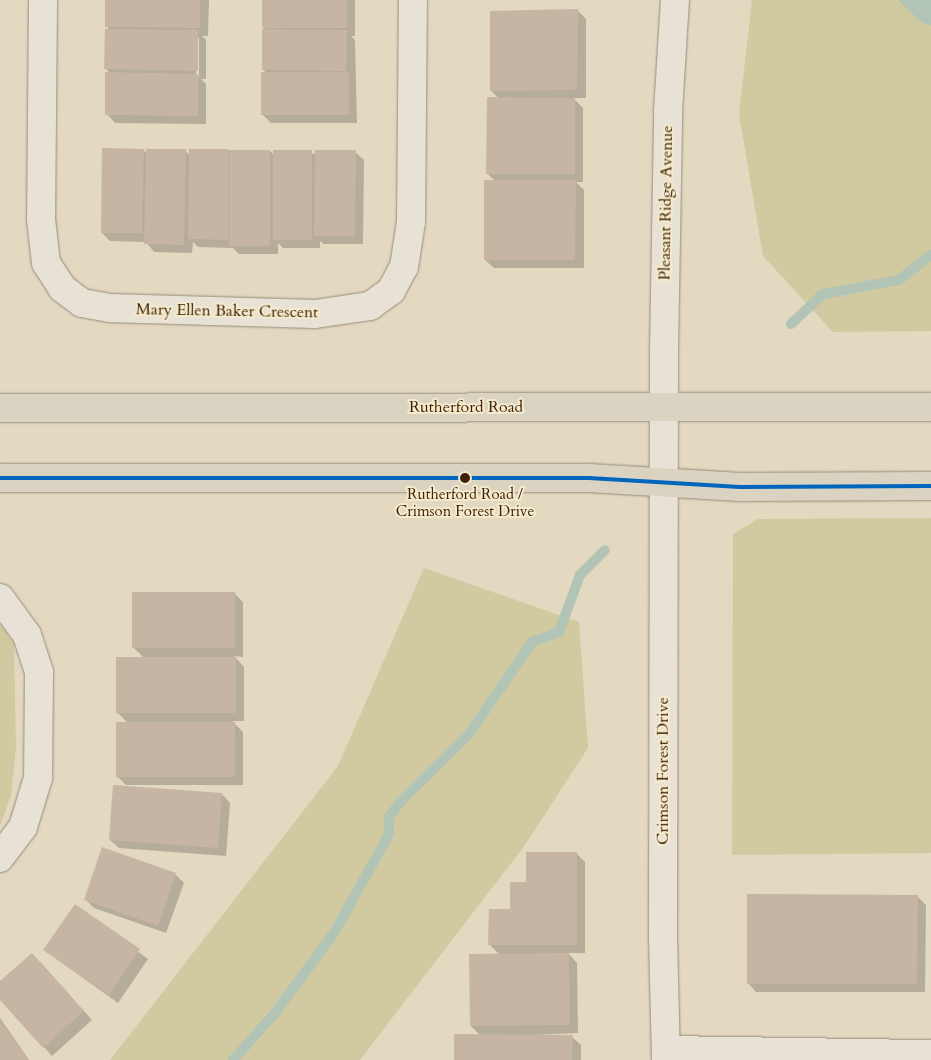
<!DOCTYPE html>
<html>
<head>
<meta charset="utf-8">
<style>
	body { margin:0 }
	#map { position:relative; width:931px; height:1060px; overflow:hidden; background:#e3d8c0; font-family:Cardo,serif }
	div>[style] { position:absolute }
	.green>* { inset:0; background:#d1caa1 }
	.water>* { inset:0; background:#b1c4b6 }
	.shadow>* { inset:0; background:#0003 }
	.stream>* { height:10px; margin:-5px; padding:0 5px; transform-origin:5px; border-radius:5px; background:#b1c4b6 }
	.building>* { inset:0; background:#c6b5a2 }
	.roads { filter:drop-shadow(0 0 1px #968c7b) drop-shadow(0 0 1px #968c7b) }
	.minor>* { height:28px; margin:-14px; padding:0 14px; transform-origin:14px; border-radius:14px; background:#e8e2d6 }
	.major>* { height:28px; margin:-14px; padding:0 14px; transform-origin:14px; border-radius:14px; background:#dbd3c1 }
	.bus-1>* { height:4px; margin:-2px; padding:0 2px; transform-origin:2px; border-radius:2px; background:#0065bd }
	.dots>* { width:14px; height:14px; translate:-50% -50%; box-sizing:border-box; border:2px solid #f6eacd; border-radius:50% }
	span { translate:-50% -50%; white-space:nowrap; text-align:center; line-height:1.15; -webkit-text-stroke:4px #f6eacd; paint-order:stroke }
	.bus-label { font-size:15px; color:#3c2106 }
	.street-label { font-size:16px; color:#3c2106 }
</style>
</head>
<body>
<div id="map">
	<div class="green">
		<div style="clip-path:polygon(752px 0,931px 0,931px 331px,833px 332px,763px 256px,739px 114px)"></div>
		<div style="clip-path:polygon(931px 518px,931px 853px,732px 855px,733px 534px,758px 519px)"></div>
		<div style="clip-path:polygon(424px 568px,579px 622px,588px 748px,525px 845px,360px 1060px,110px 1060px,338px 766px)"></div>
		<div style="clip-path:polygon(0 624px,14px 644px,16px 747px,11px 796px,0 826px)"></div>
	</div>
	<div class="water">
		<div style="clip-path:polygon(898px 0,931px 0,931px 25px,922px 23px)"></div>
	</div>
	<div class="shadow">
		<div style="clip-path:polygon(evenodd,107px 0,209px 0,208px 36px,202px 36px,206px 40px,206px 79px,201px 79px,206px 84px,206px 124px,115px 123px,107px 114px,111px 74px,105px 68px,110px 30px,106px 26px,107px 0,197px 38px,199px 38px,199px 77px,196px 77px,197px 38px)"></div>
		<div style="clip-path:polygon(263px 0,355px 0,355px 36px,351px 36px,355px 40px,357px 123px,271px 123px,263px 115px,266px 73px,263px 69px,266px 30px,263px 27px)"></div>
		<div style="clip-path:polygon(577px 10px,586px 19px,586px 98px,573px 98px,583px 108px,583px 182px,576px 182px,584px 190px,584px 268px,494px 268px,485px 260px,496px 182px,487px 173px,499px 99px,491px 90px)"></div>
		<div style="clip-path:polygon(143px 150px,147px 154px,185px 150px,190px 156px,228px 150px,231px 153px,270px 151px,274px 155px,355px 152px,364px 160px,363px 244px,324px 244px,320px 241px,320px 248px,283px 248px,278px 243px,278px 254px,239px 254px,233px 248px,198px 247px,193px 242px,192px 253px,154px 252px,146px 242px,110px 241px,102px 233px)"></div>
		<div style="clip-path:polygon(234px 593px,243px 602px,243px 657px,234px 656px,244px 667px,244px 721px,232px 721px,243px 732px,243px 785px,126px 785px,117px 776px,128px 723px,117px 712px,144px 658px,133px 647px)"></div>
		<div style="clip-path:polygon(222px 794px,230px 803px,226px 856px,119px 848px,110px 840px)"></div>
		<div style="clip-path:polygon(576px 853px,585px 862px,585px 953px,568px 953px,577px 963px,578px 1033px,510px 1036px,572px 1037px,581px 1045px,581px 1060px,455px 1060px,481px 1036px,471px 1026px,500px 955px,490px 945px,527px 883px)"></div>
		<div style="clip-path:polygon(175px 874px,184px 883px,166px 933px,94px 908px,86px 900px)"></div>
		<div style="clip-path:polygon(917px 896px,926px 905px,925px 992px,756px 992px,748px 983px)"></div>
		<div style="clip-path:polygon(75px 906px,148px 959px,118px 1003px,44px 950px)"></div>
		<div style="clip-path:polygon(41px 963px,92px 1020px,52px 1056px,0 998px,0 983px)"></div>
		<div style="clip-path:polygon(0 1018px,29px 1060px,0 1060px)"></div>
	</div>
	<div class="stream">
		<div style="left:791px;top:324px;width:44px;rotate:-43.2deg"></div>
		<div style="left:823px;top:294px;width:77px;rotate:-10.4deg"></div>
		<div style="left:899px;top:280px;width:41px;rotate:-38deg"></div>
		<div style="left:233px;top:1060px;width:63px;rotate:-48.2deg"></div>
		<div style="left:275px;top:1013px;width:99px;rotate:-53.6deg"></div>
		<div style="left:334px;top:933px;width:113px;rotate:-60.9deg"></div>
		<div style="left:389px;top:834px;width:17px;rotate:-90deg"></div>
		<div style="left:389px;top:817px;width:20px;rotate:-53deg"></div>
		<div style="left:401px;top:801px;width:95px;rotate:-44.6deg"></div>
		<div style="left:469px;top:734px;width:112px;rotate:-55.6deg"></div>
		<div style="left:532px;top:642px;width:29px;rotate:-20deg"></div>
		<div style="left:559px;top:632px;width:61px;rotate:-69.8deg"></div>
		<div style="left:580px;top:575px;width:35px;rotate:-45deg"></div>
	</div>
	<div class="building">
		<div style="clip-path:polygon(105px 0,200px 0,200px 28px,105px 27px)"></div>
		<div style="clip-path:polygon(262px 0,347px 0,347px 28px,262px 28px)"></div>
		<div style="clip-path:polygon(578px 9px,577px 90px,490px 91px,490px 11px)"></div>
		<div style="clip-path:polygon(105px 29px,198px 30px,198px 71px,104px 69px)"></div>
		<div style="clip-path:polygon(262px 29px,347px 30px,346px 71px,262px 70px)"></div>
		<div style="clip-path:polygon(105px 72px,198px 74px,198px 116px,105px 115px)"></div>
		<div style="clip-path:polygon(261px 72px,349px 72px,349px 115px,261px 115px)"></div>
		<div style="clip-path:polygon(487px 97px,575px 98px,575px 174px,486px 174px)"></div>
		<div style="clip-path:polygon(102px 148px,144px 149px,142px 233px,101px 233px)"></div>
		<div style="clip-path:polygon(146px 149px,186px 149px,184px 245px,144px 244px)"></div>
		<div style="clip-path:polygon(189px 149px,228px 149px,228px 240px,188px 239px)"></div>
		<div style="clip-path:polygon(229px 150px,270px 150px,270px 246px,229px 246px)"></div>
		<div style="clip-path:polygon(273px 150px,312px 150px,312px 240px,273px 240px)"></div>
		<div style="clip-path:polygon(315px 150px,356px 150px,355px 236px,314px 236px)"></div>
		<div style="clip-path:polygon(484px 180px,576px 180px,575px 260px,484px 260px)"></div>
		<div style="clip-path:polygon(132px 592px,235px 592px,235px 648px,132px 648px)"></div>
		<div style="clip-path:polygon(116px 657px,236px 657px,236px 713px,116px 713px)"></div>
		<div style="clip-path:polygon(116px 722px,235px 722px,235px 777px,116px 777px)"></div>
		<div style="clip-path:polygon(113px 785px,222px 793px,218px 848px,109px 840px)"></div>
		<div style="clip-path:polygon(102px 847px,176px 873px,158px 926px,84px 900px)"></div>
		<div style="clip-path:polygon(526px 852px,577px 852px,577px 945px,488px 945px,489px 909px,510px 909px,510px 882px,526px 882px)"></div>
		<div style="clip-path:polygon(747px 894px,918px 895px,917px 984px,747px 984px)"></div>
		<div style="clip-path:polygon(75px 904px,140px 949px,109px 995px,43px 950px)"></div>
		<div style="clip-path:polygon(32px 953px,84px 1011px,43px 1048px,0 1000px,0 981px)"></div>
		<div style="clip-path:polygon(569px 953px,570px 1025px,470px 1026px,469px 954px)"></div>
		<div style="clip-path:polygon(0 1020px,28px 1060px,0 1060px)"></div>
		<div style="clip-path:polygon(454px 1034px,573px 1035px,572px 1060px,454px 1060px)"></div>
	</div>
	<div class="roads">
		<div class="minor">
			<div style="left:43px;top:0;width:219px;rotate:90.5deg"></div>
			<div style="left:41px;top:219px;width:44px;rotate:83.5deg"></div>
			<div style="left:46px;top:263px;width:30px;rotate:57deg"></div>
			<div style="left:62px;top:288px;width:25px;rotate:37deg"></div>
			<div style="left:82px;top:303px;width:27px;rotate:10deg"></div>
			<div style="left:109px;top:308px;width:206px;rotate:1.7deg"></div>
			<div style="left:315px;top:314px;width:56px;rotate:-8.3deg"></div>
			<div style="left:370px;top:306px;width:26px;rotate:-36deg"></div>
			<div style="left:391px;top:291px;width:27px;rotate:-62deg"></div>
			<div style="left:404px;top:267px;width:46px;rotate:-81.2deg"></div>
			<div style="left:411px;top:222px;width:222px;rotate:-89.5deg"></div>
			<div style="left:0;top:598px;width:46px;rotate:53.9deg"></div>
			<div style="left:27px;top:635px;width:39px;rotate:72deg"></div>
			<div style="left:39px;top:672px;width:106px;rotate:90.5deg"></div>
			<div style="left:38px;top:778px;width:51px;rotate:107deg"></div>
			<div style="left:23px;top:827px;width:39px;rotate:127deg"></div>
			<div style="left:666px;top:1050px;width:265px;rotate:0.9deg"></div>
			<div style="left:666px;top:1060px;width:119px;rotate:-91.4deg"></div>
			<div style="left:663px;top:941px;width:589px;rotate:-89.9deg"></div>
			<div style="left:664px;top:352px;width:241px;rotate:-89deg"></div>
			<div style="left:668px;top:111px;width:111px;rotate:-86.4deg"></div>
		</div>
		<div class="major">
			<div style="left:0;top:408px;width:931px;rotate:-0.06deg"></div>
			<div style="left:0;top:478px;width:589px"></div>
			<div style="left:589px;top:478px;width:151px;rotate:3.4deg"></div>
			<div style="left:740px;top:487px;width:191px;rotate:-0.3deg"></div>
		</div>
	</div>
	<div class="bus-1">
		<div style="left:0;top:478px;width:589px"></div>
		<div style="left:589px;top:478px;width:151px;rotate:3.4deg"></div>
		<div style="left:740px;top:487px;width:191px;rotate:-0.3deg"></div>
	</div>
	<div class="dots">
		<div style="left:465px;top:478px;background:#3c2106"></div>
	</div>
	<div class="bus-label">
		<span style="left:465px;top:503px">Rutherford Road /<br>Crimson Forest Drive</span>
	</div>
	<div class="street-label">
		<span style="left:666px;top:203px;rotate:-89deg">Pleasant Ridge Avenue</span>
		<span style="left:227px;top:311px;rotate:1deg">Mary Ellen Baker Crescent</span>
		<span style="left:466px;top:407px">Rutherford Road</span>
		<span style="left:663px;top:771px;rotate:-90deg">Crimson Forest Drive</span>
	</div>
</div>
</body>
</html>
